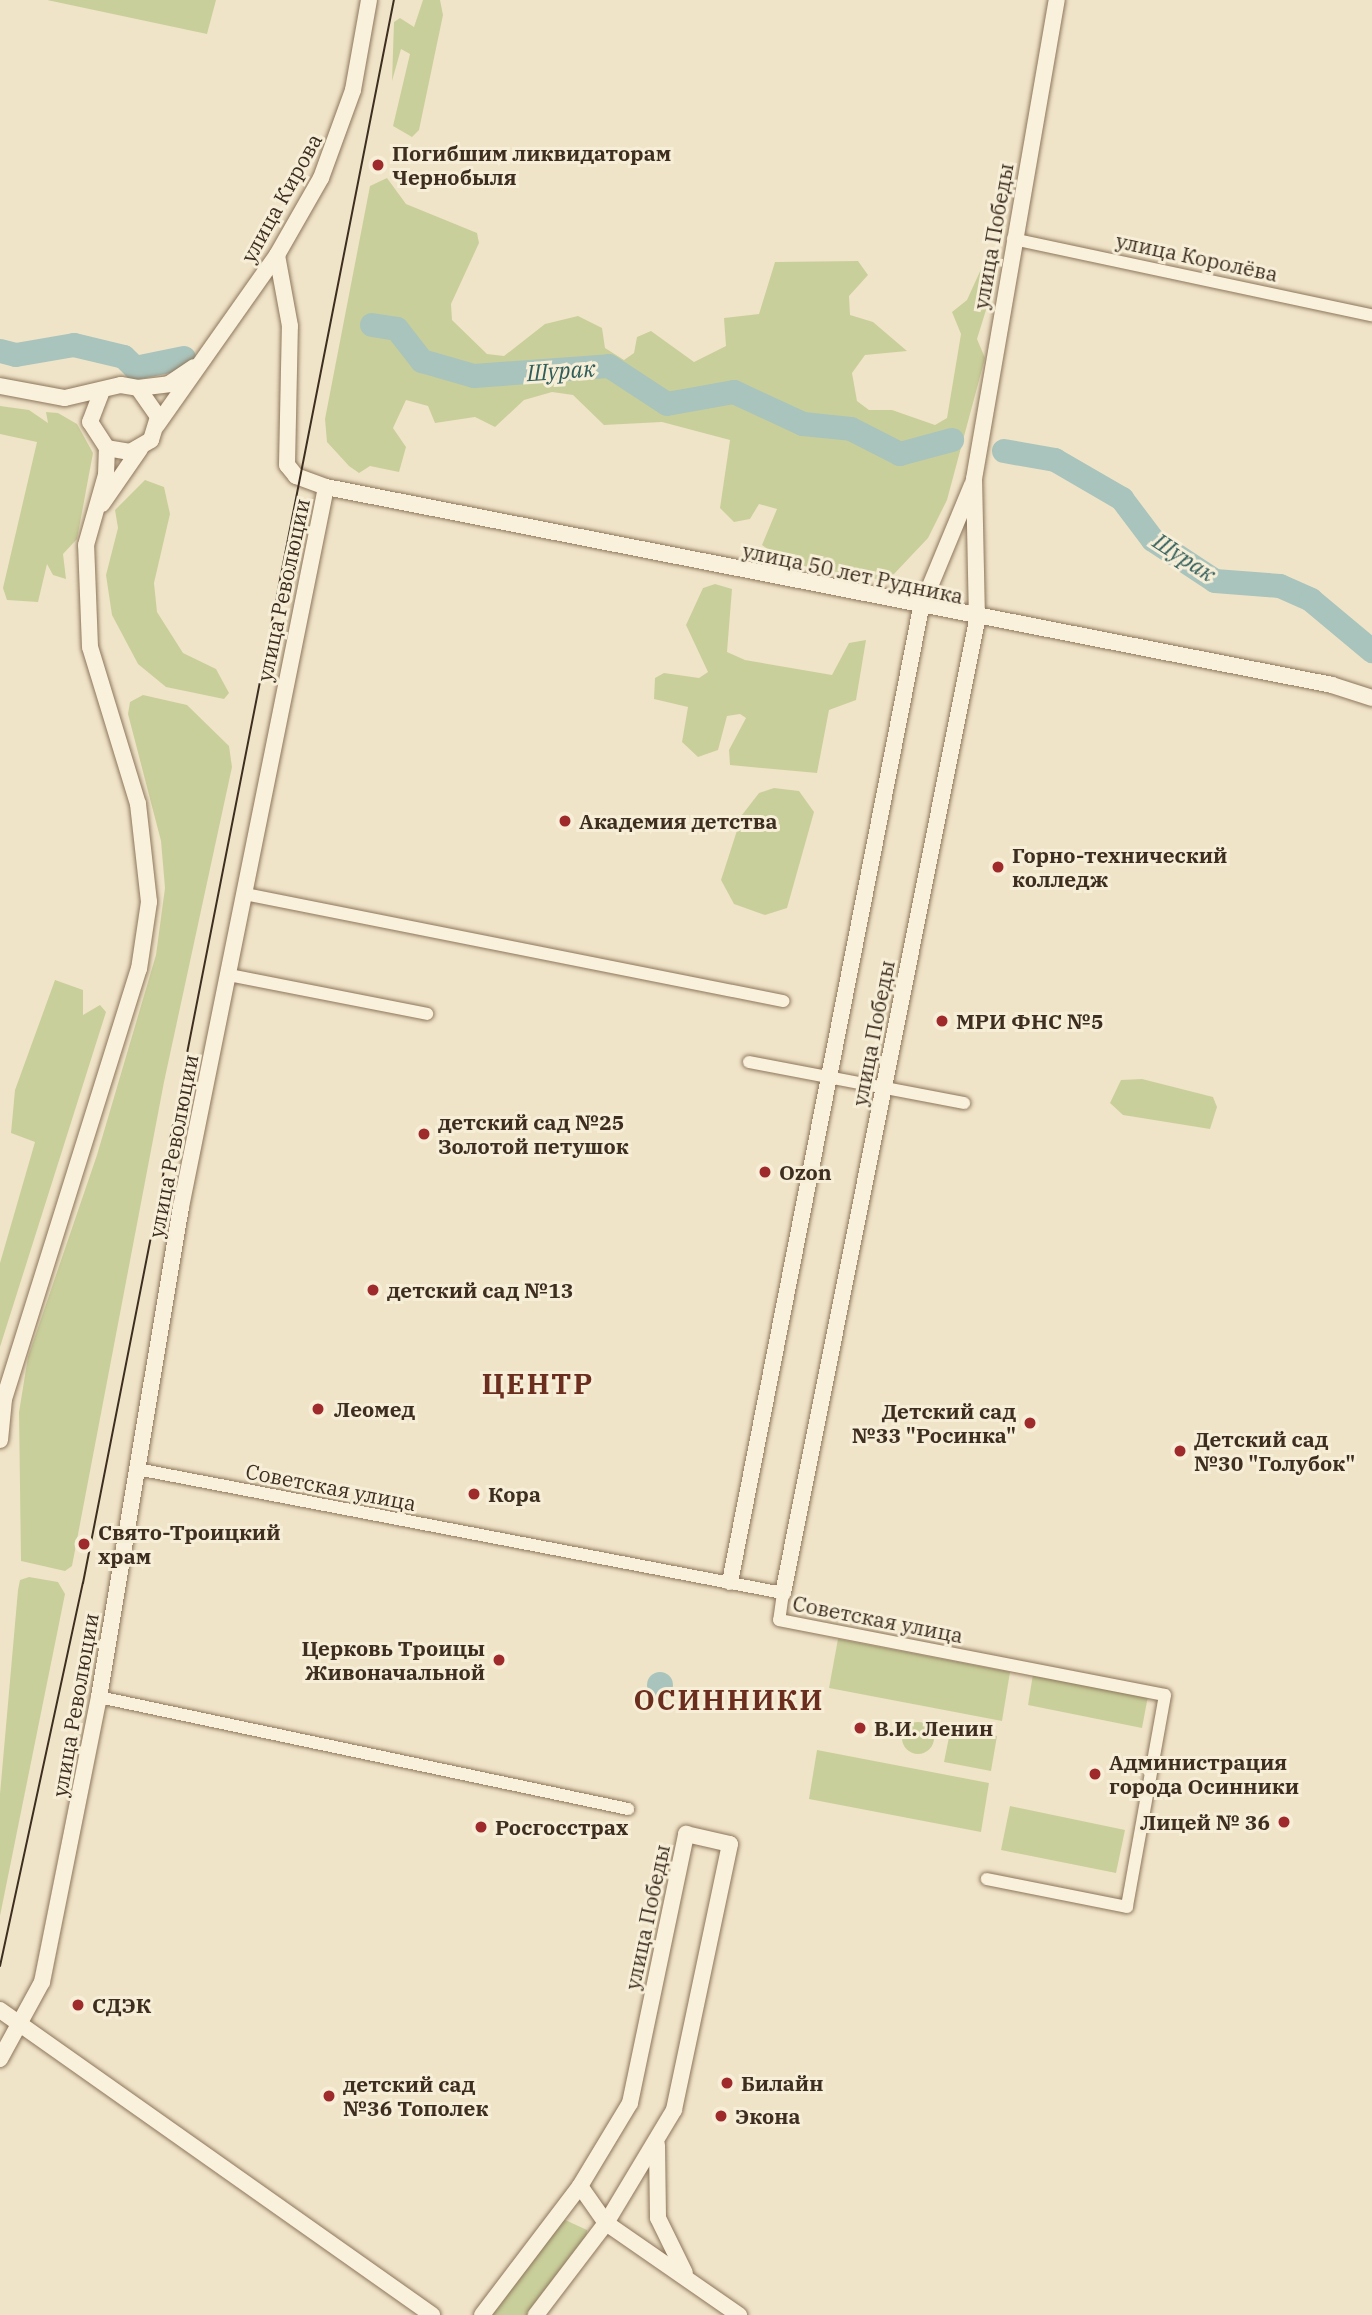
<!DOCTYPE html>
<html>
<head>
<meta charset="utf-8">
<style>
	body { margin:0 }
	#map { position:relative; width:1372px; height:2315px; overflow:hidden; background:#f0e4c8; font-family:"IBM Plex Serif",serif }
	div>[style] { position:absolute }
	.green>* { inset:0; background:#c9cf9b }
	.round { border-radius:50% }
	.water>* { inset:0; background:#a9c4bc }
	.river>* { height:24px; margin:-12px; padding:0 12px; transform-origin:12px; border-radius:12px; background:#a9c4bc }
	.roads { filter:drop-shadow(0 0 2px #8d765c) drop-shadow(0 0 2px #8d765c) }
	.street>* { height:12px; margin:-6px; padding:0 6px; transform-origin:6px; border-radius:6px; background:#faf1dc }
	.secondary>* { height:16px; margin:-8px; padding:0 8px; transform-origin:8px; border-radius:8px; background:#faf1dc }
	.tram>* { height:2px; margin:-1px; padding:0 1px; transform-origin:1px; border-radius:1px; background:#3d2e20 }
	.dots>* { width:19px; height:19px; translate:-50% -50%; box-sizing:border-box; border:4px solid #f7eed8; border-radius:50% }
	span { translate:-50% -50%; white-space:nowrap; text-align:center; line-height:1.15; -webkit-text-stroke:6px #f7eed8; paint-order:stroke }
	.poi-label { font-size:21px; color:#3d2e20; font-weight:700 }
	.left { translate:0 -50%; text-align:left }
	.right { translate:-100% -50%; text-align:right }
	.street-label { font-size:21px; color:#3d2e20 }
	.water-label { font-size:23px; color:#2f5d5a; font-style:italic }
	.district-label { font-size:28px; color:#6b2e1e; font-weight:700; letter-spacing:2px }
</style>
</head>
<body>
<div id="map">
	<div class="green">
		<div style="clip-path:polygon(47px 0,216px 0,207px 34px)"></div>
		<div style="clip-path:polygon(423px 0,440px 0,443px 15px,419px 130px,412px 137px,393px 126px,410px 54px,401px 49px,392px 81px,394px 22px,400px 18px,414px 27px)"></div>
		<div style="clip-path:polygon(387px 178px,406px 204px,477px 233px,479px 243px,451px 304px,452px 320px,487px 354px,504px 356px,545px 324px,578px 316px,602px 328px,605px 348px,624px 360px,634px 353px,637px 337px,651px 331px,694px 362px,726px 346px,724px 318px,759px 314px,775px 262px,858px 261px,868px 275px,849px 296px,850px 315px,873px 322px,907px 351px,865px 355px,852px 373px,857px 401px,869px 410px,892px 410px,935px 425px,947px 418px,961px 334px,952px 312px,967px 300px,982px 267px,995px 281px,977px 339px,985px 358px,947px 500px,928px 538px,894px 574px,876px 579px,787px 563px,762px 545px,777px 509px,759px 504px,750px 519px,734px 522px,720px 508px,730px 440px,662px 422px,604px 425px,573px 395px,552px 392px,524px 400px,495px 427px,475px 417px,435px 423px,428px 406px,406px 400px,393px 428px,406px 447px,399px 472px,370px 466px,359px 473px,349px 466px,327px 442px,325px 419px,370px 186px)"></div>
		<div style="clip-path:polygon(0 406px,29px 410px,48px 423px,46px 412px,58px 413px,77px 424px,93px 453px,77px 539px,63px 554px,66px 579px,53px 575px,47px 564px,38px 602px,7px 600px,3px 588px,37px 442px,0 434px)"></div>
		<div style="clip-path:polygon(145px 480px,164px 487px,170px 514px,154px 583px,157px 612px,183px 653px,216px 669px,229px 693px,224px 699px,166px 687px,138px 664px,112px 615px,106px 575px,118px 528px,115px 510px)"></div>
		<div style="clip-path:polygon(715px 584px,732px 589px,727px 652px,745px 660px,832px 675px,849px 643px,866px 640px,856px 700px,829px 710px,817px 773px,730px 765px,729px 750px,746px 718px,740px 714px,727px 716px,718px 750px,698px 757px,682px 742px,688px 707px,654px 699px,655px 678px,664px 673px,699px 678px,708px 672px,686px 625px,703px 588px)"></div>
		<div style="clip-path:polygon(143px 695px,187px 705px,229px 746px,232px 767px,164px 1082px,72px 1566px,65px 1571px,21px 1561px,19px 1412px,28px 1357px,97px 1155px,156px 955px,165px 888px,161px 841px,128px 714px,130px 702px)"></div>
		<div style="clip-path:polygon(774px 788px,799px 791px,814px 812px,787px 908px,765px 915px,734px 904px,721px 880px,742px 815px,759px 793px)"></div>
		<div style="clip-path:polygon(55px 980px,83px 990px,83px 1015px,100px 1005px,106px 1012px,0 1347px,0 1263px,35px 1142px,11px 1133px,15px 1090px)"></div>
		<div style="clip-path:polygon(1142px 1079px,1213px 1097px,1217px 1107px,1210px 1129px,1123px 1115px,1110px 1103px,1121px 1080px)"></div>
		<div style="clip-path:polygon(29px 1577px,58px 1582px,65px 1594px,0 1916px,0 1794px,18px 1590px,20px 1580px)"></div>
		<div style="clip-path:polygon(838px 1639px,1010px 1672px,1002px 1721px,829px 1688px)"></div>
		<div style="clip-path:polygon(1033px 1674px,1148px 1696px,1142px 1728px,1028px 1705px)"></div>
		<div class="round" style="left:902px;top:1722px;width:32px;height:32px"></div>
		<div style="clip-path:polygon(951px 1727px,997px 1736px,991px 1771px,944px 1762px)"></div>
		<div style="clip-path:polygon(817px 1750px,989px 1783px,981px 1832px,809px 1799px)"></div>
		<div style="clip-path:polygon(1010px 1806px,1125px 1830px,1116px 1873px,1001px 1850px)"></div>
		<div style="clip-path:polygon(563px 2219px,587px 2230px,586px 2242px,528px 2315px,487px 2315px)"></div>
	</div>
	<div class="water">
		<div class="round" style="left:647px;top:1672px;width:26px;height:26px"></div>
	</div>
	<div class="river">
		<div style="left:372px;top:325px;width:25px;rotate:9deg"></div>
		<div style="left:397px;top:329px;width:41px;rotate:52deg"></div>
		<div style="left:422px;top:361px;width:54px;rotate:16.1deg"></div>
		<div style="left:474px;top:376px;width:135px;rotate:-4.2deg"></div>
		<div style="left:609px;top:366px;width:69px;rotate:33.2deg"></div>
		<div style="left:667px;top:404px;width:68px;rotate:-10.2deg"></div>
		<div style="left:734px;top:392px;width:76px;rotate:24.9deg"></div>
		<div style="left:803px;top:424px;width:48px;rotate:5.9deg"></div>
		<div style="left:851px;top:429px;width:55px;rotate:27deg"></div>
		<div style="left:900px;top:454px;width:54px;rotate:-15.1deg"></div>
		<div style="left:0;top:351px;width:16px;rotate:14deg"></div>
		<div style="left:16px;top:355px;width:59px;rotate:-9.8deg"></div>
		<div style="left:74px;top:345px;width:51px;rotate:13.5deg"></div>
		<div style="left:124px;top:357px;width:16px;rotate:45deg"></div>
		<div style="left:135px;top:368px;width:50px;rotate:-11.5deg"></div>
		<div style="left:1004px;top:451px;width:52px;rotate:10deg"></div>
		<div style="left:1055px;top:460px;width:78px;rotate:30.2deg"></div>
		<div style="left:1122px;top:499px;width:51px;rotate:52.9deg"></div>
		<div style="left:1153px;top:540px;width:74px;rotate:33.5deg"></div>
		<div style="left:1215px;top:581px;width:65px;rotate:4.4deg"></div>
		<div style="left:1280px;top:586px;width:34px;rotate:24deg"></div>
		<div style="left:1311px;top:600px;width:80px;rotate:39.9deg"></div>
	</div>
	<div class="roads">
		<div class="street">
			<div style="left:1013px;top:239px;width:367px;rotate:12deg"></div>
			<div style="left:245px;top:894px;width:549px;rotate:11.25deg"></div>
			<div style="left:229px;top:975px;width:202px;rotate:11.1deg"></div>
			<div style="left:749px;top:1062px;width:219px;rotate:10.8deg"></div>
			<div style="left:137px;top:1469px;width:658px;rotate:10.87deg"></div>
			<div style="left:783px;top:1593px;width:27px;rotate:98deg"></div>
			<div style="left:779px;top:1620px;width:393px;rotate:11deg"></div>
			<div style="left:1165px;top:1695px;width:215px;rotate:100.2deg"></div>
			<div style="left:1127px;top:1907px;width:143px;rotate:-168.7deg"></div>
			<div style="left:99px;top:1697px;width:541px;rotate:11.95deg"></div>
		</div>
		<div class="secondary">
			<div style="left:0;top:386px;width:66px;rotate:10.5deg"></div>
			<div style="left:65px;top:398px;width:57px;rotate:-13.1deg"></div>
			<div style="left:121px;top:385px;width:17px;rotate:10deg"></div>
			<div style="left:138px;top:388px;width:35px;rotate:55deg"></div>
			<div style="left:158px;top:417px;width:24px;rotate:107deg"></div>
			<div style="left:151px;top:440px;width:24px;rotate:150deg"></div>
			<div style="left:130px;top:452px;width:23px;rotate:-170deg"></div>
			<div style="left:107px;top:448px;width:31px;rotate:-123deg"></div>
			<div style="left:90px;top:422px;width:30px;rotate:-69deg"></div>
			<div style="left:138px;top:388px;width:31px;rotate:-7deg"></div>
			<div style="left:169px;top:384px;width:30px;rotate:-34deg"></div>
			<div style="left:157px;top:425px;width:208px;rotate:-54.8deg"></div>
			<div style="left:277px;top:255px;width:89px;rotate:-60.3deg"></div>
			<div style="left:321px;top:178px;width:94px;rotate:-70deg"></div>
			<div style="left:353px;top:90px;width:91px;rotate:-79.9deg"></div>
			<div style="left:326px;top:487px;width:1025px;rotate:11.13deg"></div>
			<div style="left:1332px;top:685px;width:42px;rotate:18deg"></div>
			<div style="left:102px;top:504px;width:67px;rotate:-55.4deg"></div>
			<div style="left:0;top:1440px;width:41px;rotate:-84.4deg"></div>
			<div style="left:4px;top:1399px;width:451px;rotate:-72.6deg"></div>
			<div style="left:139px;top:969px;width:68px;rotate:-81.5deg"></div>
			<div style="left:149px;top:902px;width:99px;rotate:-96.4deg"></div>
			<div style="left:138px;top:804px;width:164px;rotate:-107deg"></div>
			<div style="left:90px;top:647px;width:102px;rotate:-92.2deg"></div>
			<div style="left:86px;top:545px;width:73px;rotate:-74.1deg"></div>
			<div style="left:106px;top:475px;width:27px;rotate:-88deg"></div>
			<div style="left:730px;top:1582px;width:993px;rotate:-78.91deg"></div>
			<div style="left:921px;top:608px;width:133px;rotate:-67.5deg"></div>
			<div style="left:783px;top:1593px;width:992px;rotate:-78.72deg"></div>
			<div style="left:977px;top:620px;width:141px;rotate:-91.2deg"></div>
			<div style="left:974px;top:479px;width:486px;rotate:-80.2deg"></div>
			<div style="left:0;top:2010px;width:529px;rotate:35.22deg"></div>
			<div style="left:0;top:2059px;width:88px;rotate:-61.4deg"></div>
			<div style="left:42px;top:1982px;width:291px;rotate:-78.7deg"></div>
			<div style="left:99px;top:1697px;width:497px;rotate:-80.5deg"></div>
			<div style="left:181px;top:1207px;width:734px;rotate:-78.61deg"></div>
			<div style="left:326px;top:487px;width:32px;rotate:-160deg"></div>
			<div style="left:296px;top:476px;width:14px;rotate:-129deg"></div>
			<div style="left:287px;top:465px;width:139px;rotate:-88.8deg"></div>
			<div style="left:290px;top:326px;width:72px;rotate:-100.4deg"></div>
			<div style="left:657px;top:2145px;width:73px;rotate:89.2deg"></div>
			<div style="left:658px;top:2218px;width:61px;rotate:63.9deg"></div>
			<div style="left:580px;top:2186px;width:45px;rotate:54.9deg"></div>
			<div style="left:606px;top:2223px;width:162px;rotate:34.7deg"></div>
			<div style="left:482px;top:2315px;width:162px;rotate:-52.8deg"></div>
			<div style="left:580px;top:2186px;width:97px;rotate:-58.9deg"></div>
			<div style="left:630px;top:2103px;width:275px;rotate:-78.2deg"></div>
			<div style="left:686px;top:1834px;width:45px;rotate:12.8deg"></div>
			<div style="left:730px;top:1844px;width:272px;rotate:101.9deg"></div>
			<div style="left:674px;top:2110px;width:132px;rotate:121deg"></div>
			<div style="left:606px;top:2223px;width:116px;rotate:127.3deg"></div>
		</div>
	</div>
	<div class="tram">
		<div style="left:0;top:1966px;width:392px;rotate:-77.8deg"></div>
		<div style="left:83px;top:1583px;width:1613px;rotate:-78.89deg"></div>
	</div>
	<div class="dots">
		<div style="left:378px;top:165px;background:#9e2a2b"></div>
		<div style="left:565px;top:821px;background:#9e2a2b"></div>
		<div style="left:998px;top:867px;background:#9e2a2b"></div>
		<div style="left:942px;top:1021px;background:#9e2a2b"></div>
		<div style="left:424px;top:1134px;background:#9e2a2b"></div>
		<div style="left:765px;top:1172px;background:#9e2a2b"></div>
		<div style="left:373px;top:1290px;background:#9e2a2b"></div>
		<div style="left:318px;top:1409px;background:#9e2a2b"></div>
		<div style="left:1030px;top:1423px;background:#9e2a2b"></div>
		<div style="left:1180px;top:1451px;background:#9e2a2b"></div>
		<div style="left:474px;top:1494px;background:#9e2a2b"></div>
		<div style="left:84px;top:1544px;background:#9e2a2b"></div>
		<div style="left:499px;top:1660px;background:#9e2a2b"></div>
		<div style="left:860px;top:1728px;background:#9e2a2b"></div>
		<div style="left:1095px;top:1774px;background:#9e2a2b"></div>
		<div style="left:1284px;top:1822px;background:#9e2a2b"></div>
		<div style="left:481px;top:1827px;background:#9e2a2b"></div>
		<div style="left:78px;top:2005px;background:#9e2a2b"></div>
		<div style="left:727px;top:2083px;background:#9e2a2b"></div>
		<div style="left:329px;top:2096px;background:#9e2a2b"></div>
		<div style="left:721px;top:2116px;background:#9e2a2b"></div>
	</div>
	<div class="poi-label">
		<span class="left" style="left:392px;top:165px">Погибшим ликвидаторам<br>Чернобыля</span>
		<span class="left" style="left:579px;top:821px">Академия детства</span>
		<span class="left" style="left:1012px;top:867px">Горно-технический<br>колледж</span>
		<span class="left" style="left:956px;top:1021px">МРИ ФНС №5</span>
		<span class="left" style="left:438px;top:1134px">детский сад №25<br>Золотой петушок</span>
		<span class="left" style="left:779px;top:1172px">Ozon</span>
		<span class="left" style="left:387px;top:1290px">детский сад №13</span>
		<span class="left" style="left:334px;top:1409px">Леомед</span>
		<span class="right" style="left:1016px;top:1423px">Детский сад<br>№33 "Росинка"</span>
		<span class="left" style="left:1194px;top:1451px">Детский сад<br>№30 "Голубок"</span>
		<span class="left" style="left:488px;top:1494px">Кора</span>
		<span class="left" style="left:98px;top:1544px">Свято-Троицкий<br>храм</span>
		<span class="right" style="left:485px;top:1660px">Церковь Троицы<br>Живоначальной</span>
		<span class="left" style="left:874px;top:1728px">В.И. Ленин</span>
		<span class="left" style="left:1109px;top:1774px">Администрация<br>города Осинники</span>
		<span class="right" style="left:1270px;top:1822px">Лицей № 36</span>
		<span class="left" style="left:495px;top:1827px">Росгосстрах</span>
		<span class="left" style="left:92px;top:2005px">СДЭК</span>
		<span class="left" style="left:741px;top:2083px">Билайн</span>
		<span class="left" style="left:343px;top:2096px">детский сад<br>№36 Тополек</span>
		<span class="left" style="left:735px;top:2116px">Экона</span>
	</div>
	<div class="street-label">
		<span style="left:281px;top:198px;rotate:-61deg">улица Кирова</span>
		<span style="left:993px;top:236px;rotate:-80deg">улица Победы</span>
		<span style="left:1197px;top:257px;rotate:12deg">улица Королёва</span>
		<span style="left:853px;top:573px;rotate:12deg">улица 50 лет Рудника</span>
		<span style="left:283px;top:590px;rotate:-78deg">улица Революции</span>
		<span style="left:873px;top:1033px;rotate:-79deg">улица Победы</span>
		<span style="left:173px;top:1146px;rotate:-79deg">улица Революции</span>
		<span style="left:331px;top:1487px;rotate:11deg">Советская улица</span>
		<span style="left:878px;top:1619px;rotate:11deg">Советская улица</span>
		<span style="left:75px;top:1705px;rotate:-80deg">улица Революции</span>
		<span style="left:647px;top:1917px;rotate:-78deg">улица Победы</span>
	</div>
	<div class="water-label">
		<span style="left:561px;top:370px;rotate:-4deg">Шурак</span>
		<span style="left:1185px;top:557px;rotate:33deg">Шурак</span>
	</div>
	<div class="district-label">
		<span style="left:538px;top:1384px">ЦЕНТР</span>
		<span style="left:729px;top:1700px">ОСИННИКИ</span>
	</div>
</div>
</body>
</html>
